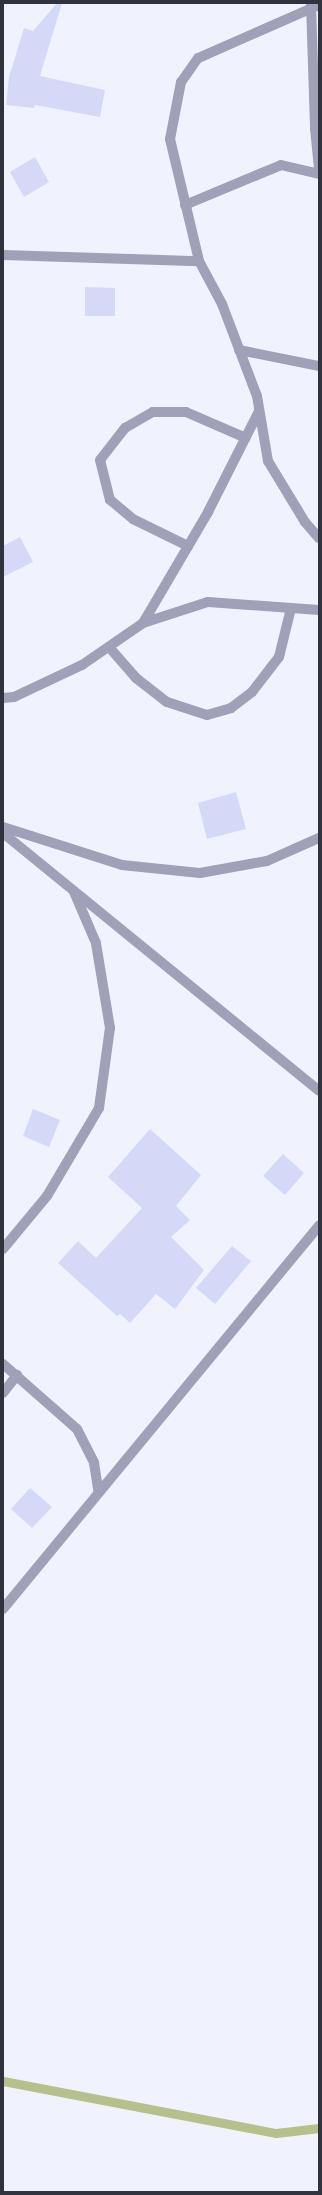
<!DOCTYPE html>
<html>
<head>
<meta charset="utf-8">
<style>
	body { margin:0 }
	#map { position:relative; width:322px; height:2195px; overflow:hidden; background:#f0f3fe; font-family:"Crimson Pro",serif }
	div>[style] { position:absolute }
	.stream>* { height:9px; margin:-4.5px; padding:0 4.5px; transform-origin:4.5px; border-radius:4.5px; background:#b6c08d }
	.building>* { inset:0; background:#d3d9f7 }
	.minor>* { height:10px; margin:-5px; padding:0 5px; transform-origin:5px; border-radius:5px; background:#9ea1b7 }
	span { translate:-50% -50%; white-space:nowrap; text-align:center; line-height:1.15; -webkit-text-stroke:3px #f0f3fe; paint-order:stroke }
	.frame { position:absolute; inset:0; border:4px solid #30323d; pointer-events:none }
</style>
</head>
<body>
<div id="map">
	<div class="stream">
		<div style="left:3px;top:2081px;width:278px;rotate:10.8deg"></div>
		<div style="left:276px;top:2133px;width:43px;rotate:-6.6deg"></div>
	</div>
	<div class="building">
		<div style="clip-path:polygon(57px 3px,62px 3px,40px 76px,105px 90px,100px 117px,35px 105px,34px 108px,6px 105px,9px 77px,24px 28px,33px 31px)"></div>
		<div style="clip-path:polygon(35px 157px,49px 182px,24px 197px,10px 172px)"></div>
		<div style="clip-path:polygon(85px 287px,115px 288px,115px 316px,85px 316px)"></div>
		<div style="clip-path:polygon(20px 537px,33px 562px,3px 577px,3px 546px)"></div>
		<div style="clip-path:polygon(236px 792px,246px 829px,207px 839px,198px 803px)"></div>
		<div style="clip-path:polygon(33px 1109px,60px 1120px,49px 1147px,23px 1136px)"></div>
		<div style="clip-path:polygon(150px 1129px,201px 1175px,176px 1206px,190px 1220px,171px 1237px,204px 1270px,175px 1309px,156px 1294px,130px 1323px,120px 1314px,117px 1316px,58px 1263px,78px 1241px,96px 1258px,142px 1208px,108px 1177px)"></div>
		<div style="clip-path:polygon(283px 1154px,304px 1173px,285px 1195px,263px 1176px)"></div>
		<div style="clip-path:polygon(232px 1246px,251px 1261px,215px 1304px,196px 1288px)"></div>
		<div style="clip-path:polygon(30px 1488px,52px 1507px,32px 1528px,11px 1509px)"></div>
	</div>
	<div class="minor">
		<div style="left:311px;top:5px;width:123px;rotate:88.1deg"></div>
		<div style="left:315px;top:128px;width:41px;rotate:84.4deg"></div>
		<div style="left:319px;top:5px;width:132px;rotate:156.3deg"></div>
		<div style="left:198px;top:58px;width:29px;rotate:125deg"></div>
		<div style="left:181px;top:82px;width:58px;rotate:100.9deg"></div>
		<div style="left:170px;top:139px;width:125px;rotate:76.6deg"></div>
		<div style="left:199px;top:261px;width:49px;rotate:61.9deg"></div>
		<div style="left:222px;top:304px;width:98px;rotate:69.2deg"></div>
		<div style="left:257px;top:396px;width:66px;rotate:80.4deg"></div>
		<div style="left:268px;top:461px;width:71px;rotate:58.8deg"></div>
		<div style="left:305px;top:522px;width:21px;rotate:49deg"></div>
		<div style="left:185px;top:205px;width:104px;rotate:-22.6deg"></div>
		<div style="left:281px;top:165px;width:39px;rotate:13deg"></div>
		<div style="left:3px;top:255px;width:196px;rotate:1.8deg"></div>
		<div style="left:239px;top:350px;width:82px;rotate:11.3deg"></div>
		<div style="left:188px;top:546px;width:61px;rotate:-153.9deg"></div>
		<div style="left:133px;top:519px;width:30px;rotate:-140deg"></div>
		<div style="left:110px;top:500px;width:41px;rotate:-104deg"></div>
		<div style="left:100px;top:460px;width:41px;rotate:-52deg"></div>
		<div style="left:125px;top:428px;width:32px;rotate:-30deg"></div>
		<div style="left:153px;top:412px;width:33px"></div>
		<div style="left:186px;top:412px;width:65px;rotate:23.4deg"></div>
		<div style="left:143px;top:623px;width:129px;rotate:-59.6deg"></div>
		<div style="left:208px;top:512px;width:113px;rotate:-63.2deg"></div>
		<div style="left:109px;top:647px;width:41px;rotate:48.9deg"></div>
		<div style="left:136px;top:678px;width:39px;rotate:38deg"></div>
		<div style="left:167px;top:702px;width:42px;rotate:18deg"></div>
		<div style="left:207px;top:715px;width:25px;rotate:-16deg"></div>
		<div style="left:231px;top:708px;width:26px;rotate:-37deg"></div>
		<div style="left:252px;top:692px;width:44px;rotate:-52.4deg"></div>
		<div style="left:279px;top:657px;width:50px;rotate:-76.2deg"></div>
		<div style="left:3px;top:698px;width:11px;rotate:-5deg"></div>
		<div style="left:14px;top:697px;width:75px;rotate:-25.2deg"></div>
		<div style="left:82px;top:665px;width:74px;rotate:-34.5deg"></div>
		<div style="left:143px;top:623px;width:68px;rotate:-17.9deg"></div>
		<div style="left:208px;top:602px;width:111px;rotate:4.1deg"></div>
		<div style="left:3px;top:827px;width:125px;rotate:17.7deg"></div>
		<div style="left:122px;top:865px;width:78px;rotate:5.9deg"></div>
		<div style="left:200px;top:873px;width:68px;rotate:-10.2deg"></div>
		<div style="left:267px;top:861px;width:57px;rotate:-23.9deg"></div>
		<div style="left:3px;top:833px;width:408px;rotate:39.2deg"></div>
		<div style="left:3px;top:1249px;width:69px;rotate:-50.3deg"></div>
		<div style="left:47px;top:1196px;width:102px;rotate:-59.4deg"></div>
		<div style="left:99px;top:1108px;width:81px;rotate:-82.2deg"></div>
		<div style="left:110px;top:1028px;width:86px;rotate:-99.4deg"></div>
		<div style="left:96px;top:943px;width:56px;rotate:-113.3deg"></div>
		<div style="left:3px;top:1364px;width:98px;rotate:41.3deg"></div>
		<div style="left:77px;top:1429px;width:38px;rotate:63deg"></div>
		<div style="left:94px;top:1463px;width:30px;rotate:81deg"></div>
		<div style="left:3px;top:1393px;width:23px;rotate:-52deg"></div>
		<div style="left:3px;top:1609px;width:497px;rotate:-50.5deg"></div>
	</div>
	<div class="frame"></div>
</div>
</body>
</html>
